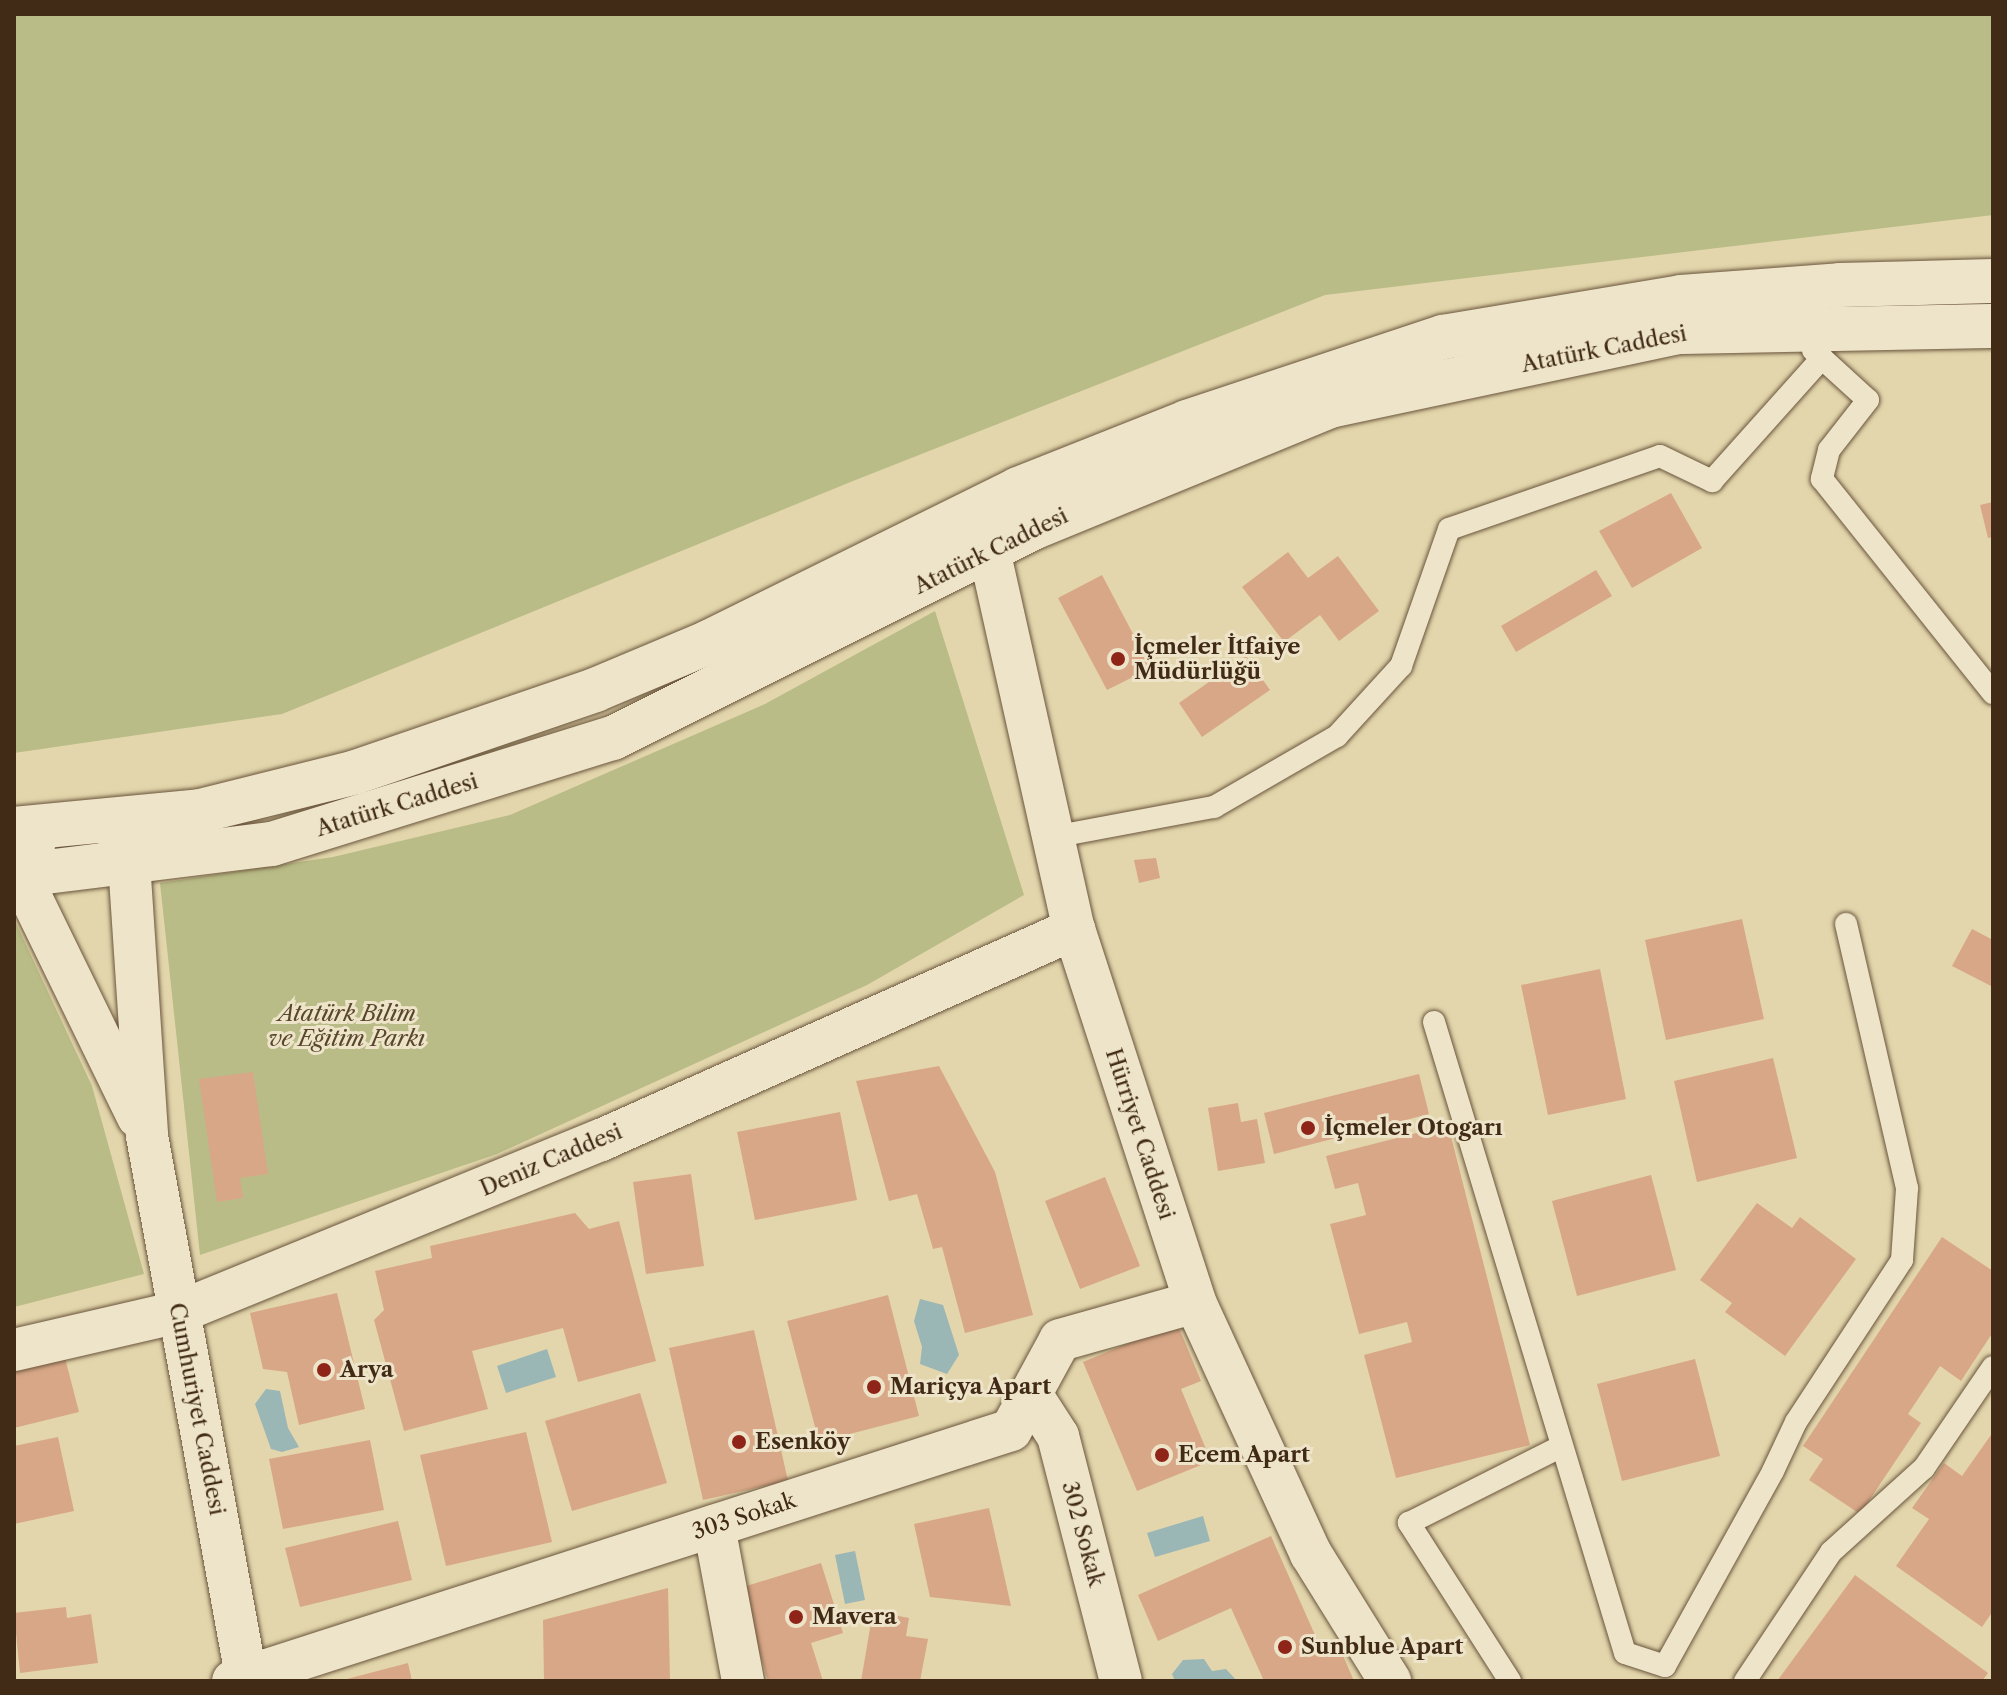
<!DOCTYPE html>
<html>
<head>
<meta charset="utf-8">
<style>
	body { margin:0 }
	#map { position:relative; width:2007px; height:1695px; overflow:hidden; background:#e3d6ac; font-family:"Libre Caslon Text",serif }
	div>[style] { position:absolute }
	.green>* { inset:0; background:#b9bc86 }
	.water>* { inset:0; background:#9ab6b5 }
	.building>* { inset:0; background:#d8a787 }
	.roads { filter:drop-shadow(0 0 2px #6a553c) drop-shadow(0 0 2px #6a553c) }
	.lane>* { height:22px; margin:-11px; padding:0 11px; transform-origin:11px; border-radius:11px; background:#ede4c9 }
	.street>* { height:42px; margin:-21px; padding:0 21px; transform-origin:21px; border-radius:21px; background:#ede4c9 }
	.secondary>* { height:44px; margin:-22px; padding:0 22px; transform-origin:22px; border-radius:22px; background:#ede4c9 }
	.dots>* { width:22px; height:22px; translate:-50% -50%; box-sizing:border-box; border:4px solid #ede4c9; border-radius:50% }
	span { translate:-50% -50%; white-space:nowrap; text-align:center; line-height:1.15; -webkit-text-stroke:6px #ede4c9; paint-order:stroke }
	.street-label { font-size:22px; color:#412a16 }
	.poi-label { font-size:22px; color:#412a16; font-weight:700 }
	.left { translate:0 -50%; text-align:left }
	.park-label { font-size:22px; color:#59472c; font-style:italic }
	.frame { position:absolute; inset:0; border:16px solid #412a16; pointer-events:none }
</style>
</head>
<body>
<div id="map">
	<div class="green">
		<div style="clip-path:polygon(14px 14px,1993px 14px,1993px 215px,1325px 295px,853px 481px,282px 714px,14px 753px)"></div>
		<div style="clip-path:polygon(935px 611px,1024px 895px,867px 985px,497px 1154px,200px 1255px,160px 883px,333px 857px,510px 815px,765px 704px)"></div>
		<div style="clip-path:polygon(14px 919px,92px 1086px,144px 1274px,14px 1307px)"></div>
	</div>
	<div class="water">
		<div style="clip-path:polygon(920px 1299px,943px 1305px,959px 1355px,947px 1374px,920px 1364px,922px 1347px,914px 1321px)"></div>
		<div style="clip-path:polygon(547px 1349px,556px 1377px,506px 1393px,497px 1366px)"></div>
		<div style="clip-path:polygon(266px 1389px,280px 1391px,288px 1428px,299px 1447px,282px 1452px,271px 1449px,255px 1404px)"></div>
		<div style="clip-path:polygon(1203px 1516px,1210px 1541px,1155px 1557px,1147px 1533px)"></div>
		<div style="clip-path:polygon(855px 1551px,865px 1600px,845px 1604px,835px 1555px)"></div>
		<div style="clip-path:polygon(1204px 1659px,1212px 1671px,1226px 1669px,1237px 1681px,1175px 1681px,1172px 1674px,1183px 1660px)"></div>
	</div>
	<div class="building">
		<div style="clip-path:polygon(1671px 493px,1702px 548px,1632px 588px,1599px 531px)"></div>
		<div style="clip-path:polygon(1993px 502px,1993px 537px,1988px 538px,1980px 505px)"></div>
		<div style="clip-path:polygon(1288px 552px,1308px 578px,1338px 556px,1379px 611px,1339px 641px,1320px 615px,1284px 642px,1242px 587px)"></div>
		<div style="clip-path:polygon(1596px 570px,1612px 596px,1516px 652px,1501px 626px)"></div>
		<div style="clip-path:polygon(1102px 575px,1151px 668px,1107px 690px,1058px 598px)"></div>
		<div style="clip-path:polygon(1246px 656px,1270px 690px,1202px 737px,1179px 703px)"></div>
		<div style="clip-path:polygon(1156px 858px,1160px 878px,1139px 883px,1134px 860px)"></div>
		<div style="clip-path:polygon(1742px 919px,1764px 1019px,1666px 1040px,1645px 940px)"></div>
		<div style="clip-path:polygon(1972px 929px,1993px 940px,1993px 987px,1952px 966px)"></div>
		<div style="clip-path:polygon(1600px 969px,1626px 1099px,1548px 1115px,1521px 985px)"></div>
		<div style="clip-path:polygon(1773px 1058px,1797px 1158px,1697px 1182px,1674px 1081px)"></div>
		<div style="clip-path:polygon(939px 1066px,995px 1172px,1033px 1315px,965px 1333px,942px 1247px,933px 1249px,917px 1194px,889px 1201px,856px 1081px)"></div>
		<div style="clip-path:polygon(253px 1072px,268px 1174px,240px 1178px,243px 1198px,217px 1202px,199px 1079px)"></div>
		<div style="clip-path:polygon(1419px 1074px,1429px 1114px,1274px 1154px,1264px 1113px)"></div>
		<div style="clip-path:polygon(1238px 1103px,1241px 1122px,1257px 1119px,1265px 1163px,1218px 1171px,1208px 1108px)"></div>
		<div style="clip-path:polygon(840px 1112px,857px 1200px,755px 1220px,737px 1132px)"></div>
		<div style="clip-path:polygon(1448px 1125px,1530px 1445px,1396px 1478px,1364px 1355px,1412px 1342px,1407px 1322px,1359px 1334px,1330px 1224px,1366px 1215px,1358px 1183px,1335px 1189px,1326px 1156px)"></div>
		<div style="clip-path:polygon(691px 1174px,704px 1266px,646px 1274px,633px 1182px)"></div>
		<div style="clip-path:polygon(1651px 1175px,1676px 1270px,1577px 1296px,1552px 1201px)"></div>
		<div style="clip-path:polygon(1105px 1177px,1140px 1266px,1080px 1289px,1045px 1201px)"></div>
		<div style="clip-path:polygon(1757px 1203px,1792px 1228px,1800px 1217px,1856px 1259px,1785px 1356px,1725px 1312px,1732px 1303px,1700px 1280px)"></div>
		<div style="clip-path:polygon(575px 1213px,589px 1229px,619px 1221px,656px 1361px,578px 1382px,563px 1328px,472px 1351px,488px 1409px,404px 1431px,374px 1320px,384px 1310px,375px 1271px,432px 1258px,430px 1246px)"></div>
		<div style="clip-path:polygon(1942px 1237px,1993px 1271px,1993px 1332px,1961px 1381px,1940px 1366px,1908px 1414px,1921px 1423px,1860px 1514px,1809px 1480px,1823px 1459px,1803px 1446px)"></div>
		<div style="clip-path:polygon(337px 1293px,365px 1409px,299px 1425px,287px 1372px,263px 1369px,250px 1313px)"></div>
		<div style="clip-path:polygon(888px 1295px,919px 1416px,819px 1442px,787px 1321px)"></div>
		<div style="clip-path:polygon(1177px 1323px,1201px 1381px,1181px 1389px,1211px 1461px,1137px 1491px,1083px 1362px)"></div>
		<div style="clip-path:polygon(754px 1330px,788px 1481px,703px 1500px,669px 1348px)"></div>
		<div style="clip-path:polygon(64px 1354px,79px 1412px,14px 1428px,14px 1366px)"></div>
		<div style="clip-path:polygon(1695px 1359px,1720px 1456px,1622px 1481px,1597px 1384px)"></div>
		<div style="clip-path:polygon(640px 1393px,667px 1483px,572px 1511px,545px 1421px)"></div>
		<div style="clip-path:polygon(526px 1432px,552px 1542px,446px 1566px,420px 1455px)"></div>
		<div style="clip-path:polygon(1993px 1432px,1993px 1611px,1982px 1627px,1896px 1566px,1929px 1519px,1912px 1508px,1944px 1463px,1962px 1476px)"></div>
		<div style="clip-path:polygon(58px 1437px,74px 1511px,14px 1524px,14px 1446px)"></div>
		<div style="clip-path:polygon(370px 1440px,384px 1510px,283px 1529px,269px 1459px)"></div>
		<div style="clip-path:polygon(989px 1508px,1011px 1606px,930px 1597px,914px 1524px)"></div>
		<div style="clip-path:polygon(398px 1521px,412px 1580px,300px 1607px,285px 1548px)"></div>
		<div style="clip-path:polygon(1271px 1536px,1323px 1653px,1341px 1651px,1354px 1681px,1264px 1681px,1231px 1608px,1158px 1641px,1138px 1595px)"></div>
		<div style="clip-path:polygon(821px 1563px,843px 1633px,811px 1643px,823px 1681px,768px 1681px,740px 1588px)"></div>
		<div style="clip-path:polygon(1855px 1575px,1988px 1673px,1982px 1681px,1777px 1681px)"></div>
		<div style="clip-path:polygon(668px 1588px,670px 1681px,544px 1681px,543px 1620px)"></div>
		<div style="clip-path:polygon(66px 1607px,67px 1618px,91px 1614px,98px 1663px,20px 1673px,14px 1613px)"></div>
		<div style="clip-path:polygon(873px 1611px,909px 1618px,906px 1636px,928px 1639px,920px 1681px,861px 1681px)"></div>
		<div style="clip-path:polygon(408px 1663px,412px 1681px,343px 1681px,343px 1680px)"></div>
	</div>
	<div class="roads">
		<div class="lane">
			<div style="left:1813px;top:350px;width:74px;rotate:42.3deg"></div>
			<div style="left:1868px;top:400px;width:63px;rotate:128deg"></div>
			<div style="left:1829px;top:450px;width:30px;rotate:104deg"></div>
			<div style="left:1822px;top:479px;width:274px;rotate:51.4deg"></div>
			<div style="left:1053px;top:837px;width:164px;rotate:-10.6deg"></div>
			<div style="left:1214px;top:807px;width:142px;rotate:-30deg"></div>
			<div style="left:1337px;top:736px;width:95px;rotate:-47.6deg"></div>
			<div style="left:1401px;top:666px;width:145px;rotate:-70.7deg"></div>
			<div style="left:1449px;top:529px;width:223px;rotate:-19.1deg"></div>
			<div style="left:1660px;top:456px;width:58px;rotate:25.7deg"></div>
			<div style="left:1712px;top:481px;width:165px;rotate:-48.2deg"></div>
			<div style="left:1434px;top:1022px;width:659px;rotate:73.16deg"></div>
			<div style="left:1625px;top:1653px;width:42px;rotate:18deg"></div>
			<div style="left:1665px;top:1666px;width:223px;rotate:-61deg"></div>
			<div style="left:1773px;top:1471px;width:54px;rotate:-64.9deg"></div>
			<div style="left:1796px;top:1422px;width:194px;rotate:-56.8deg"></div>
			<div style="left:1902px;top:1260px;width:72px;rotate:-86deg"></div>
			<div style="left:1907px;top:1188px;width:271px;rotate:-103deg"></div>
			<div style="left:1510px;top:1681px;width:188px;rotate:-122.6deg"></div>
			<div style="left:1409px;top:1523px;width:171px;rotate:-26.7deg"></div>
			<div style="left:1745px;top:1681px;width:155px;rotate:-56.3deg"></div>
			<div style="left:1831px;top:1552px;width:125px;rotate:-42.1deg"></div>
			<div style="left:1924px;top:1468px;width:122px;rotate:-55.7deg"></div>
		</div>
		<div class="street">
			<div style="left:989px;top:550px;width:388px;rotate:77.4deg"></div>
			<div style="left:1074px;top:929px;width:392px;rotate:72deg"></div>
			<div style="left:1195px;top:1302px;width:277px;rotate:65.3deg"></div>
			<div style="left:1311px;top:1554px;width:150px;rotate:58.1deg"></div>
			<div style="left:116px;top:831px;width:34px;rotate:67deg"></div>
			<div style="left:129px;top:862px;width:275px;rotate:86.2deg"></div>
			<div style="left:147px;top:1136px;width:554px;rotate:79.6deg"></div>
			<div style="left:34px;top:846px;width:32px;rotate:116deg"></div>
			<div style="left:20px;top:875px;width:269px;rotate:64deg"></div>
			<div style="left:14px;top:1350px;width:169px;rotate:-13deg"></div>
			<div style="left:179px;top:1312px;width:456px;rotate:-22.2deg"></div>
			<div style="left:601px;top:1140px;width:518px;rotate:-24.04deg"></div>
			<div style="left:1031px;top:1394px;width:50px;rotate:57.3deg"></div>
			<div style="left:1058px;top:1436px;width:253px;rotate:75.6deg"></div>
			<div style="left:714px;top:1526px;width:158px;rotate:79.4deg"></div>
			<div style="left:233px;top:1681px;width:817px;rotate:-17.88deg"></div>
			<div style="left:1011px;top:1430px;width:102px;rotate:-61.4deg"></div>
			<div style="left:1060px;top:1340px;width:140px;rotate:-15.7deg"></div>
		</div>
		<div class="secondary">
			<div style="left:14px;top:829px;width:187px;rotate:-5.5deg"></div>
			<div style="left:200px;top:811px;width:161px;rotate:-14deg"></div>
			<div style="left:356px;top:772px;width:253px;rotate:-18.9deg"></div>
			<div style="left:595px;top:690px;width:124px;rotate:-22.8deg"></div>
			<div style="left:709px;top:642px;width:345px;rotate:-26.3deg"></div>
			<div style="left:1018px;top:489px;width:182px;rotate:-21.6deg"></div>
			<div style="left:1187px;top:422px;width:270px;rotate:-18.4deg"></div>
			<div style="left:1443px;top:337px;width:241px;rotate:-9.5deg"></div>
			<div style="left:1681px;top:297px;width:159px;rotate:-4.3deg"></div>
			<div style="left:1840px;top:285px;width:153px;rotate:-1.5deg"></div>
			<div style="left:14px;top:876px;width:260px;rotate:-7.1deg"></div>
			<div style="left:272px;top:844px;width:357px;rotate:-17.3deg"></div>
			<div style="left:613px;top:738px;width:472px;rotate:-26.6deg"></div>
			<div style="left:1035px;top:527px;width:319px;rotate:-22.3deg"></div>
			<div style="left:1330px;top:406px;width:357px;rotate:-12deg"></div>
			<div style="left:1679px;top:332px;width:314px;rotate:-1.1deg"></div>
		</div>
	</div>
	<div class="dots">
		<div style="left:1118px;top:659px;background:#8f2418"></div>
		<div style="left:1308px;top:1128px;background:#8f2418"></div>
		<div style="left:324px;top:1370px;background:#8f2418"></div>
		<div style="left:874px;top:1387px;background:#8f2418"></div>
		<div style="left:739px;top:1442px;background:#8f2418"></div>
		<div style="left:1162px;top:1455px;background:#8f2418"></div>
		<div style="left:796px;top:1617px;background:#8f2418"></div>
		<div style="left:1285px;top:1647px;background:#8f2418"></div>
	</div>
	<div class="street-label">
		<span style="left:1604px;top:349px;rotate:-11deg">Atatürk Caddesi</span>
		<span style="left:991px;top:551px;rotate:-26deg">Atatürk Caddesi</span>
		<span style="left:397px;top:805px;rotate:-17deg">Atatürk Caddesi</span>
		<span style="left:1140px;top:1134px;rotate:72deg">Hürriyet Caddesi</span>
		<span style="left:551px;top:1160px;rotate:-23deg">Deniz Caddesi</span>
		<span style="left:197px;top:1409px;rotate:79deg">Cumhuriyet Caddesi</span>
		<span style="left:744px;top:1516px;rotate:-18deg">303 Sokak</span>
		<span style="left:1083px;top:1534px;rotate:75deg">302 Sokak</span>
	</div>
	<div class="poi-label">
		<span class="left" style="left:1134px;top:659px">İçmeler İtfaiye<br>Müdürlüğü</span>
		<span class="left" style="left:1324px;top:1128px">İçmeler Otogarı</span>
		<span class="left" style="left:340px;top:1370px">Arya</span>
		<span class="left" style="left:890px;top:1387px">Mariçya Apart</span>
		<span class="left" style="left:755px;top:1442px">Esenköy</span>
		<span class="left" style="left:1178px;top:1455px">Ecem Apart</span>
		<span class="left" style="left:812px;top:1617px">Mavera</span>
		<span class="left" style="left:1301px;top:1647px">Sunblue Apart</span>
	</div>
	<div class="park-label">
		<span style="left:347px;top:1026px">Atatürk Bilim<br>ve Eğitim Parkı</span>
	</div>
	<div class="frame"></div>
</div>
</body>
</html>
